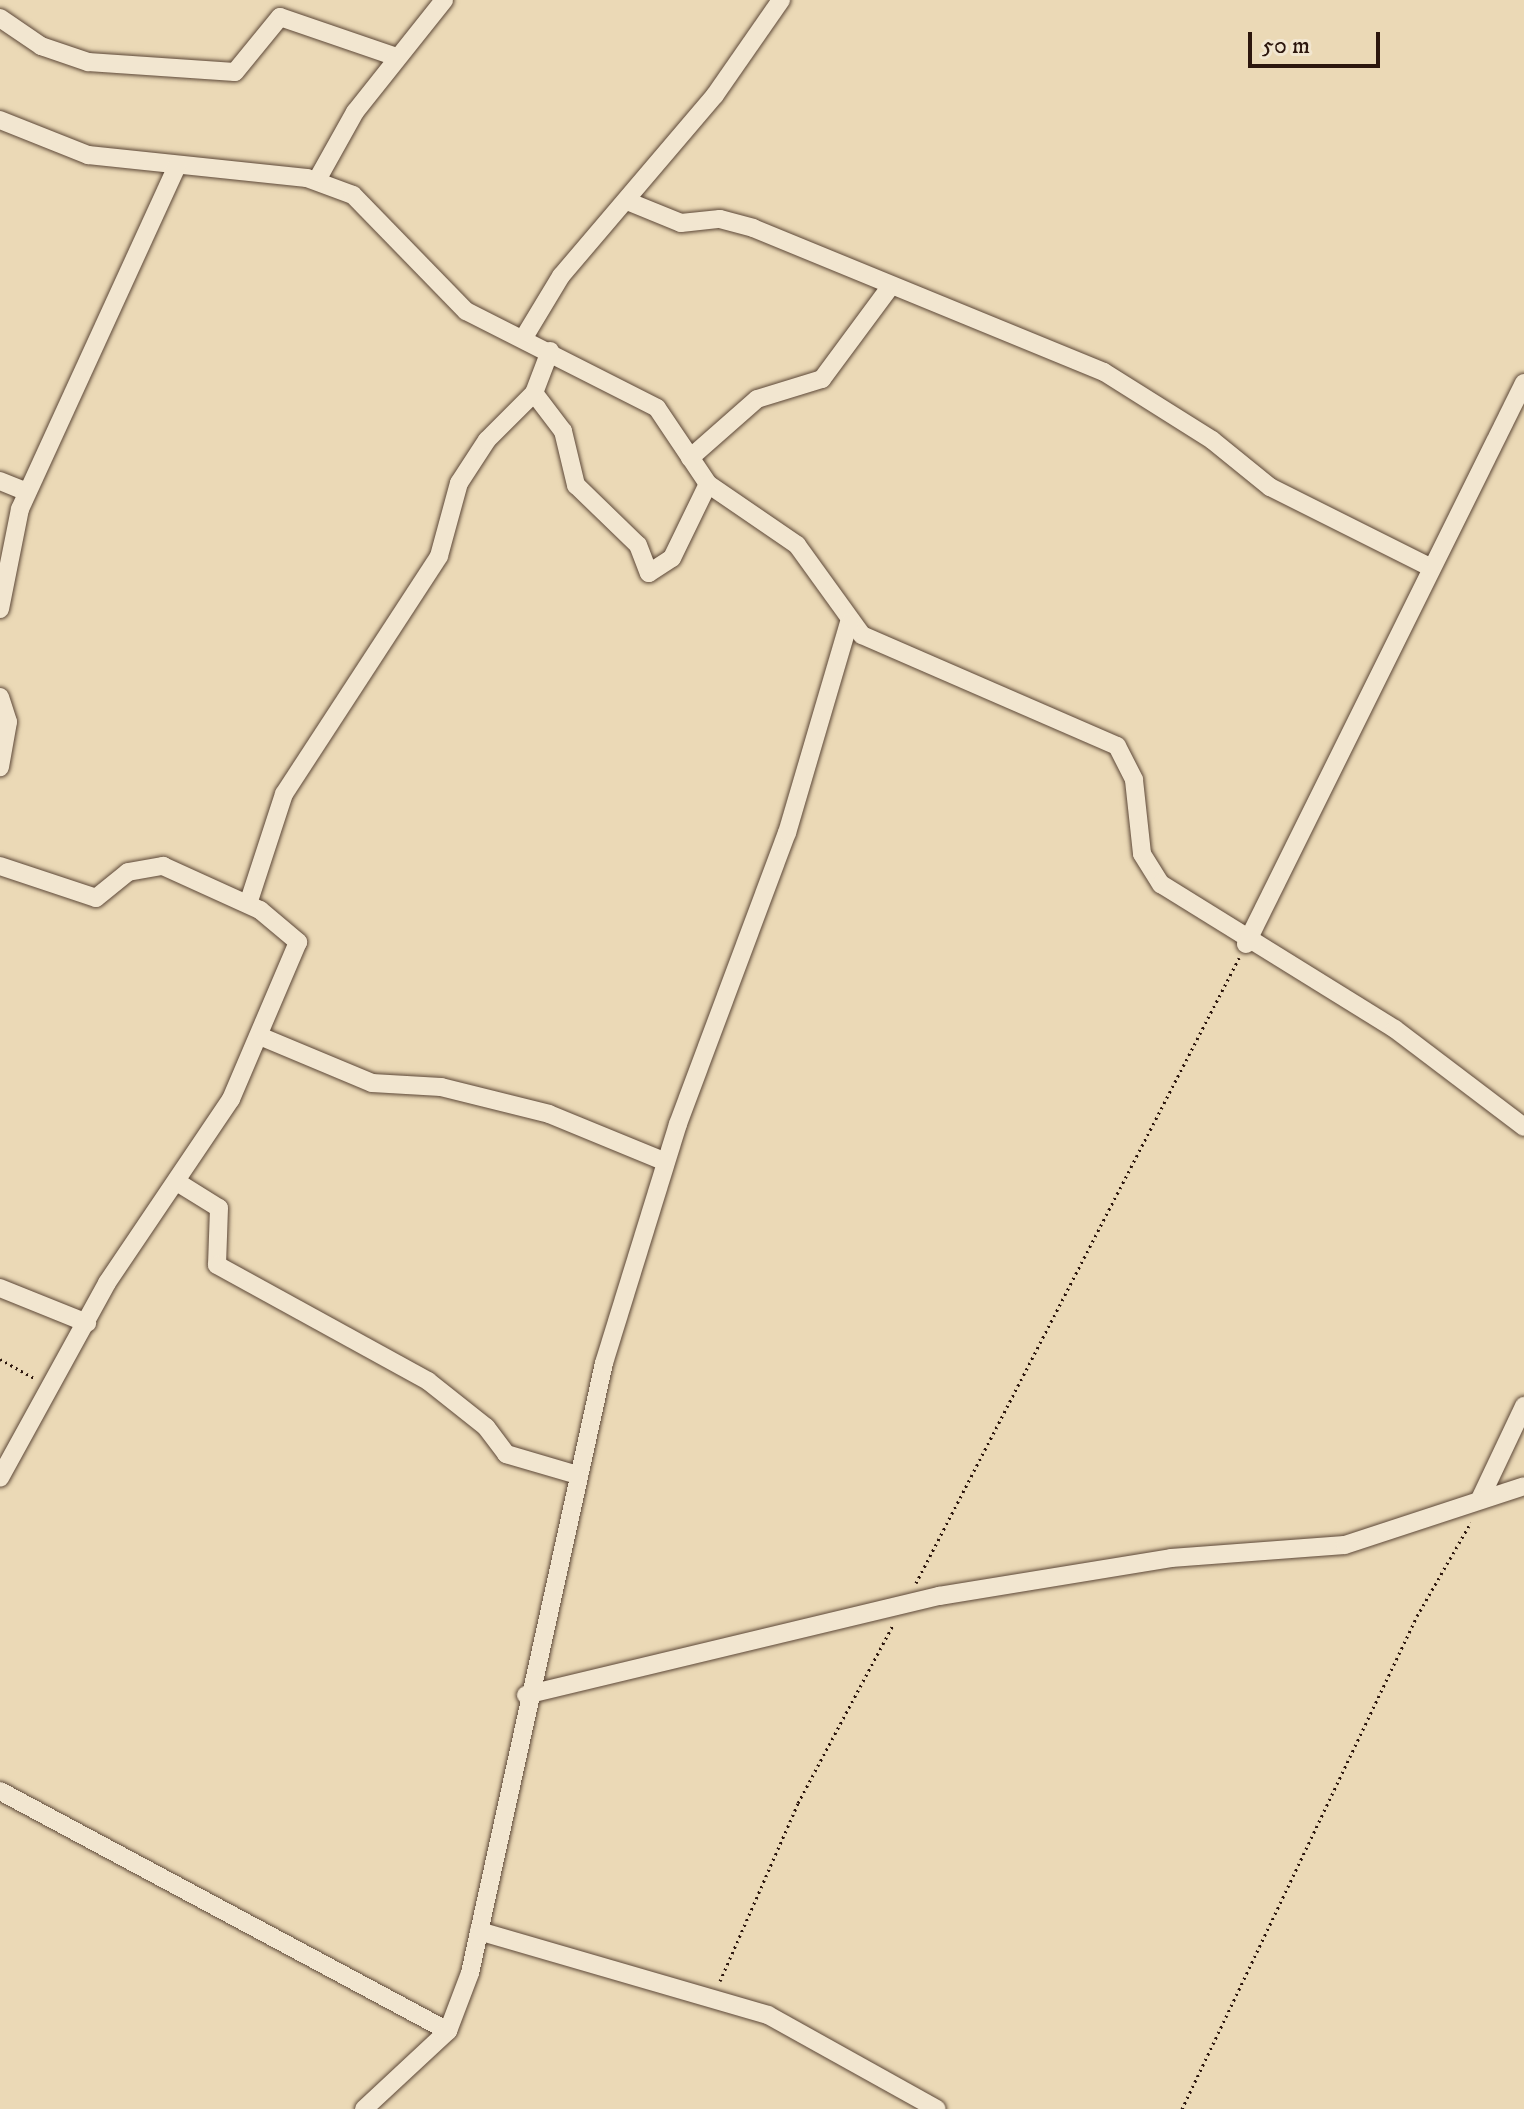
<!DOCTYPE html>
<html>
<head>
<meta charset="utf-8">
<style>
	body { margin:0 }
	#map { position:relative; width:1524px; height:2109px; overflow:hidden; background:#ebd9b6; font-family:"IM FELL DW Pica",serif }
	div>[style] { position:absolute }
	.path>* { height:3px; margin-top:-1.5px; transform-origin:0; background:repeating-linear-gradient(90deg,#2c160d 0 2px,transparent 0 6px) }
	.roads { filter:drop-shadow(0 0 2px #5c4737) drop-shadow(0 0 2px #5c4737) }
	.minor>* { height:18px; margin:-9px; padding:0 9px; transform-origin:9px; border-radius:9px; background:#f2e6d0 }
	span { translate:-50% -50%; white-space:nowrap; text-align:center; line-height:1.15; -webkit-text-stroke:6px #f2e6d0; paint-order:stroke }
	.scale { position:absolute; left:1248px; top:32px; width:132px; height:36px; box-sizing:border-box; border:4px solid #2c160d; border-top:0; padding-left:10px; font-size:24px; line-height:28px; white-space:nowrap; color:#2c160d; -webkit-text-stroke:6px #f2e6d0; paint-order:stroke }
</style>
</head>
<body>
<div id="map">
	<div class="path">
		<div style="left:0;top:1359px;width:41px;rotate:29.1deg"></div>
		<div style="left:916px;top:1583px;width:704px;rotate:-62.67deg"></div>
		<div style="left:720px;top:1981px;width:194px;rotate:-66.3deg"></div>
		<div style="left:798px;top:1803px;width:202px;rotate:-61.9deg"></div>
		<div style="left:1182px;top:2109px;width:546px;rotate:-64.51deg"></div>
		<div style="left:1417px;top:1616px;width:108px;rotate:-60.1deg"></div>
	</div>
	<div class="roads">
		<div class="minor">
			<div style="left:0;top:18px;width:50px;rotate:34.3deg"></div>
			<div style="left:41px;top:46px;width:50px;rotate:18.8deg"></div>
			<div style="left:88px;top:62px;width:147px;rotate:3.9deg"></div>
			<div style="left:235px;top:72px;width:71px;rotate:-50.7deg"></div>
			<div style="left:280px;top:17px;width:124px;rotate:18.9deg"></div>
			<div style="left:0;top:120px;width:95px;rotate:21.7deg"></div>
			<div style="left:88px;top:155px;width:220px;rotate:6deg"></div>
			<div style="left:307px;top:178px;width:49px;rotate:20.3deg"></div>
			<div style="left:353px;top:195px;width:162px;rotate:45.8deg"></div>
			<div style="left:466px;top:311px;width:214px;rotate:26.9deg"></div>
			<div style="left:657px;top:408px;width:92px;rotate:56.1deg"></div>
			<div style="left:708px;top:484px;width:108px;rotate:34.4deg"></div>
			<div style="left:797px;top:545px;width:111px;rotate:54.2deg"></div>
			<div style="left:862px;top:635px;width:278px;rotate:23.5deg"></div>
			<div style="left:1117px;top:746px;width:38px;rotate:63deg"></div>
			<div style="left:1134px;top:780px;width:74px;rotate:83.8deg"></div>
			<div style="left:1142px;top:854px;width:36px;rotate:58deg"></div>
			<div style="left:1161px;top:884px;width:275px;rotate:31.8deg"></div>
			<div style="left:1395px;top:1029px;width:162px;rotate:37.2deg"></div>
			<div style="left:317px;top:180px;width:78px;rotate:-60.8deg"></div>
			<div style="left:355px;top:112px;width:143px;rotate:-51.5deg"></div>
			<div style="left:627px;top:201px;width:58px;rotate:22.2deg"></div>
			<div style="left:681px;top:223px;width:39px;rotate:-6deg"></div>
			<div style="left:720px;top:219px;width:34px;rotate:15deg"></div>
			<div style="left:753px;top:228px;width:379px;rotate:22.3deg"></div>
			<div style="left:1104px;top:372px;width:128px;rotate:32.2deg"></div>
			<div style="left:1212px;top:440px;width:75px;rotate:39deg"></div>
			<div style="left:1270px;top:487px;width:177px;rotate:26.6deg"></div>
			<div style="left:523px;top:339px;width:74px;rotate:-58.9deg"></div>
			<div style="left:561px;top:276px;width:238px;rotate:-49.6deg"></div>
			<div style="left:715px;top:95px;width:116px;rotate:-55.2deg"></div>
			<div style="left:534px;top:393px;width:48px;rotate:52.7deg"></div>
			<div style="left:563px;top:431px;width:56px;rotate:76.5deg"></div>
			<div style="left:576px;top:485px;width:86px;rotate:44.1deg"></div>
			<div style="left:638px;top:545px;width:30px;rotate:69deg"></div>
			<div style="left:649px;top:573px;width:27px;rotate:-33deg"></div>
			<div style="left:672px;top:558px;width:82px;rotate:-64.1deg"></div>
			<div style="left:690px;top:458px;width:89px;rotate:-41.4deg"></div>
			<div style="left:757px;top:399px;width:68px;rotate:-17.1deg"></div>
			<div style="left:822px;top:379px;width:114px;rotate:-53.5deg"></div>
			<div style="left:0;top:481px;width:29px;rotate:22deg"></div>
			<div style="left:0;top:609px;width:102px;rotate:-78.7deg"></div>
			<div style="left:20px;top:509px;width:377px;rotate:-65.4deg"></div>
			<div style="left:0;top:697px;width:26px;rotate:72deg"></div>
			<div style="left:8px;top:722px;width:46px;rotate:100.1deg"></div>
			<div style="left:0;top:866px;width:101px;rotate:18.4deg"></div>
			<div style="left:96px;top:898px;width:41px;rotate:-39.1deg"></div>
			<div style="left:128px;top:872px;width:36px;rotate:-10deg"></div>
			<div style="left:163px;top:866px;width:107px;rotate:24.4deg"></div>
			<div style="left:260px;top:910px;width:50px;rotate:40.1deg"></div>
			<div style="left:298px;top:942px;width:171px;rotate:113.1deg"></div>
			<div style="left:231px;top:1099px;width:222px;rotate:124deg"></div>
			<div style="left:107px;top:1283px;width:222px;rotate:118.8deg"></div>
			<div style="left:248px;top:904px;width:116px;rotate:-71.9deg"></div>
			<div style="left:284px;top:794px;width:284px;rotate:-56.9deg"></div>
			<div style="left:439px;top:556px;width:76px;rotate:-74.7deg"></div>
			<div style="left:459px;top:483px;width:51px;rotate:-56.9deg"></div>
			<div style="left:487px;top:440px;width:66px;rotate:-45deg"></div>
			<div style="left:534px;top:393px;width:45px;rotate:-69.1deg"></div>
			<div style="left:1246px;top:944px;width:626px;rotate:-63.64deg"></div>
			<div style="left:262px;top:1037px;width:119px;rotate:22.7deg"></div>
			<div style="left:372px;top:1083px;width:69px;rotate:3.3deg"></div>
			<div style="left:441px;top:1087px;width:111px;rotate:14deg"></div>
			<div style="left:549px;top:1114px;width:126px;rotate:22.3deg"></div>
			<div style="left:177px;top:1182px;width:49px;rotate:31.8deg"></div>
			<div style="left:219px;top:1208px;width:57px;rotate:92deg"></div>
			<div style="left:217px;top:1265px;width:241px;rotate:28.8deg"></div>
			<div style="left:428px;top:1381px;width:74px;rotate:38.4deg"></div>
			<div style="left:486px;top:1427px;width:34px;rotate:53deg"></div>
			<div style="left:506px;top:1454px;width:75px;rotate:16.3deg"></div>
			<div style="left:0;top:1288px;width:94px;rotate:21.9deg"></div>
			<div style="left:1481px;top:1497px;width:101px;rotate:-64.7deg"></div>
			<div style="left:526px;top:1695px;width:425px;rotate:-13.5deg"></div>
			<div style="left:939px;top:1596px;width:235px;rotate:-9.3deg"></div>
			<div style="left:1171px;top:1558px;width:174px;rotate:-4.3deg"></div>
			<div style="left:1345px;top:1545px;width:188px;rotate:-18.2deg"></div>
			<div style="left:0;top:1791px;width:508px;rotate:28.18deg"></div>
			<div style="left:479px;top:1931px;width:301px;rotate:16.2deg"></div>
			<div style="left:768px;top:2015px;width:193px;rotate:29.1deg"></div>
			<div style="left:364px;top:2109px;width:115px;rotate:-42.9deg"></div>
			<div style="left:448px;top:2031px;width:62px;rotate:-69.2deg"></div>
			<div style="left:470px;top:1973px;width:625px;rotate:-77.61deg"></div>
			<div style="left:604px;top:1363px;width:250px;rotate:-72.8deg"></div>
			<div style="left:678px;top:1124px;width:311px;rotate:-69.5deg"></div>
			<div style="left:787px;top:833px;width:219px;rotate:-73.6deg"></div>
		</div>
	</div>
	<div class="scale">50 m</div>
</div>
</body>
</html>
